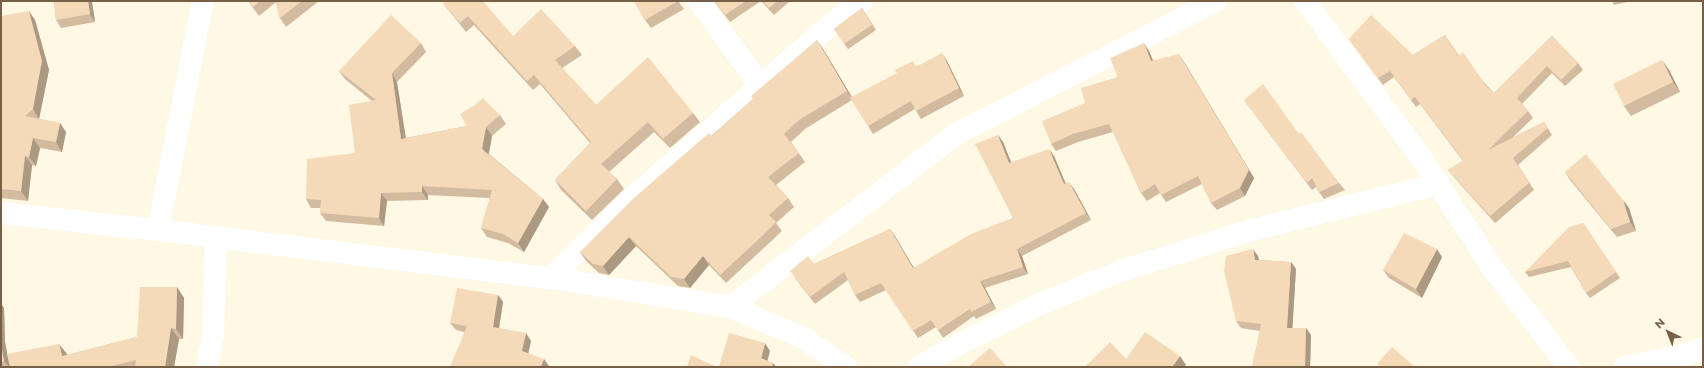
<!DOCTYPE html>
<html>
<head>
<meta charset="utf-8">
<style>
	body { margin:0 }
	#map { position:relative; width:1704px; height:368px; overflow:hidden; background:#fef8e4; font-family:Montserrat,sans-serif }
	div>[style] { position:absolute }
	.minor>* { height:22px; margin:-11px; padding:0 11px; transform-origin:11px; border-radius:11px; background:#fff }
	.wall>* { inset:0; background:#d3bba0 }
	.shaded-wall>* { inset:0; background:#ac9982 }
	.building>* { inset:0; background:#f5daba }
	span { translate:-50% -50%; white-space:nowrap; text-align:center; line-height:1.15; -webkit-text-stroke:4px #fffaec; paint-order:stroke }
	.frame { position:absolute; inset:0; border:2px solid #786048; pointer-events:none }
	.north { position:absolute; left:1648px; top:312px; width:40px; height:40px; -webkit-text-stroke:3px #fffaec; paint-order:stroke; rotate:317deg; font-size:11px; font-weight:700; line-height:16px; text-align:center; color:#786048 }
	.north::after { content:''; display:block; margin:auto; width:14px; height:18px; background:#786048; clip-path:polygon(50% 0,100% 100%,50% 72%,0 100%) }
</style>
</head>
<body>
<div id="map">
	<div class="minor">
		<div style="left:699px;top:1px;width:104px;rotate:54deg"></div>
		<div style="left:1305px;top:1px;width:193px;rotate:53.4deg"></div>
		<div style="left:1420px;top:156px;width:135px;rotate:57.1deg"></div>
		<div style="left:1493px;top:269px;width:124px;rotate:52.2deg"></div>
		<div style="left:1px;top:213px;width:158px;rotate:6.2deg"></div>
		<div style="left:158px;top:230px;width:396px;rotate:7deg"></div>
		<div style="left:551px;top:278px;width:181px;rotate:9.2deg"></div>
		<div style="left:730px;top:307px;width:80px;rotate:22.7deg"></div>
		<div style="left:804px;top:338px;width:51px;rotate:34.6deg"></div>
		<div style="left:158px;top:230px;width:233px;rotate:-78.9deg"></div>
		<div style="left:551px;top:278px;width:115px;rotate:-44.6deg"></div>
		<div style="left:633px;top:197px;width:262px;rotate:-41.1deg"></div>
		<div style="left:830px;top:25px;width:40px;rotate:-37deg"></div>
		<div style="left:730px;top:307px;width:285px;rotate:-37.4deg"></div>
		<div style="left:956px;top:134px;width:292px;rotate:-27.1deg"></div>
		<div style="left:207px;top:367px;width:32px;rotate:-79deg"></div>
		<div style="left:213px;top:336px;width:99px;rotate:-88.3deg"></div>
		<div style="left:919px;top:367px;width:48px;rotate:-29.7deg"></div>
		<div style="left:961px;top:343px;width:88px;rotate:-26.3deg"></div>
		<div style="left:1040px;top:304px;width:84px;rotate:-22.3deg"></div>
		<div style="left:1118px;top:272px;width:139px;rotate:-17.5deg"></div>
		<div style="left:1251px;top:230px;width:193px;rotate:-13.8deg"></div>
		<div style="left:1625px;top:367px;width:57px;rotate:-11.1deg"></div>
		<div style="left:1681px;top:356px;width:23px;rotate:-20deg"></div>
	</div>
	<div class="wall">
		<div style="clip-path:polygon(54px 1px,96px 1px,92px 2px,95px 22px,61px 28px,56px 20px)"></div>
		<div style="clip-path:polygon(248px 1px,319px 1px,286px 27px,280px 18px,276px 2px,259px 16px)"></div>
		<div style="clip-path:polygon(634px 1px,678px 1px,684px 9px,651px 28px,645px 20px)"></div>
		<div style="clip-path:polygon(714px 1px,761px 1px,730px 22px)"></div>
		<div style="clip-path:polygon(761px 1px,790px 1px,774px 15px)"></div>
		<div style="clip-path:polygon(1612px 1px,1631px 1px,1614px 5px)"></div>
		<div style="clip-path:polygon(443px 3px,513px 36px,575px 46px,582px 55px,562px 68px,596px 105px,693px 113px,700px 122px,670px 148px,654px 132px,609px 172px,617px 179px,624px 189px,592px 220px,561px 190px,555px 180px,590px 143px,540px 84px,533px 90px,474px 25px,466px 32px,450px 12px)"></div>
		<div style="clip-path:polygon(862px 8px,876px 30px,848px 49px,834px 29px)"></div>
		<div style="clip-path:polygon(1px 16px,35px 20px,49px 70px,39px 119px,60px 123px,66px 132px,62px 152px,40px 148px,36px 166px,32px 165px,28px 201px,1px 198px)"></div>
		<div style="clip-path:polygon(1445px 35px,1459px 56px,1494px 93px,1552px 36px,1578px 63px,1583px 70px,1565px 86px,1552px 73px,1522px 104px,1528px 111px,1533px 118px,1512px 138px,1544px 122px,1552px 135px,1518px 165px,1534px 190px,1495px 223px,1453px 176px,1448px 170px,1463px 161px,1420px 104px,1416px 107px,1394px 77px,1383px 85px,1349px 39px,1413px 55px)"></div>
		<div style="clip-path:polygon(817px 40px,823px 49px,852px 97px,917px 66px,947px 61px,964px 96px,921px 119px,915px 109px,873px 134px,852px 100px,805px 129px,791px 142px,805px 162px,776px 185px,788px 198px,794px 207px,776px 223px,782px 231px,766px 246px,726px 283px,709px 265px,690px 288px,678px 286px,636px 246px,609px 275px,599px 273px,586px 261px,580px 252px,753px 99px)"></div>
		<div style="clip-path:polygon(421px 43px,426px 52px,397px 82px,406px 138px,467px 126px,500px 115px,506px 124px,492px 136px,489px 154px,543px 199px,549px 207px,524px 252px,508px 243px,487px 237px,481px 228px,490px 198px,428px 195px,428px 200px,387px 201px,384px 226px,326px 221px,320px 213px,321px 208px,311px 208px,306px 199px,355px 153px,372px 101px,345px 79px,339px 71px)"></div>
		<div style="clip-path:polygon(1149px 51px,1153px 60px,1184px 62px,1254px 178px,1245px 196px,1217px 210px,1211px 203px,1202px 184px,1166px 202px,1160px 193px,1147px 201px,1141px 193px,1113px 132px,1078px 142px,1056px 151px,1051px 144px,1085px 103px)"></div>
		<div style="clip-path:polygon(1669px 70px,1680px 92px,1631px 116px,1624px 106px)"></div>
		<div style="clip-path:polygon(1244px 100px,1299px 134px,1339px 183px,1345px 190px,1324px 199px,1319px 192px,1316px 187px,1312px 190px)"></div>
		<div style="clip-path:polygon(998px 135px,1003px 142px,1011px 162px,1054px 156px,1066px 184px,1074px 189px,1091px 220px,1022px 256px,1028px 274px,985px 288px,996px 309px,976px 319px,974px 316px,943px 338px,936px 327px,918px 338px,886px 290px,860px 302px,855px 295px,848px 280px,815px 304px,795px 278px,814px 264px,890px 229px,914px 268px,1013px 218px)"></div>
		<div style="clip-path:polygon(1565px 172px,1629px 208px,1636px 231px,1617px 237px,1570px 180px)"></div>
		<div style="clip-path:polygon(1583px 223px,1620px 278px,1590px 298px,1586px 293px,1571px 267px,1529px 277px,1525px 272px)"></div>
		<div style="clip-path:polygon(1258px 256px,1259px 260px,1291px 262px,1296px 269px,1292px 328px,1306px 328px,1311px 335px,1310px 367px,1252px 367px,1260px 331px,1241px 328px,1236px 321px)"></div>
		<div style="clip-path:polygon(1442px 257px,1422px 298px,1389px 278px,1383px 270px)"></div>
		<div style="clip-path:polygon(177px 287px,184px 298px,183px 339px,179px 339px,174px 367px,1px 367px,1px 304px,4px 308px,5px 342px,7px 354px,67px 354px,67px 355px,137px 337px)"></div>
		<div style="clip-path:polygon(498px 295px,503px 302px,499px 328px,531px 341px,528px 353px,549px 366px,464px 332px,456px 330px,450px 323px)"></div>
	</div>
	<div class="shaded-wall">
		<div style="clip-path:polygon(88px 1px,92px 1px,92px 2px,95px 22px,90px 14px)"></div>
		<div style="clip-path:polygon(29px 11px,35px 20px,49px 70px,39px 119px,33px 109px)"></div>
		<div style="clip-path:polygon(817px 40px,823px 49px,853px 99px,847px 91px)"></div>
		<div style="clip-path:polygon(1144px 43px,1149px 51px,1156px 69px,1151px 61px)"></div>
		<div style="clip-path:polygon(942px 53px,947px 61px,964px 96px,959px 88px)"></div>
		<div style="clip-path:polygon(1179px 54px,1184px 62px,1254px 178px,1245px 196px,1240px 188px)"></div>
		<div style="clip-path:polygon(1662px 60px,1669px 70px,1680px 92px,1673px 82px)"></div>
		<div style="clip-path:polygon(392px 73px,397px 82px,407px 147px,401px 139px)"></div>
		<div style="clip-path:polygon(60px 123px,66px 132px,62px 152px,56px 142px)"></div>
		<div style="clip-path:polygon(486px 127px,492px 136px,488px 157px,482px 149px)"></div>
		<div style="clip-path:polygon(998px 135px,1003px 142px,1014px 170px,1009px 163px)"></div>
		<div style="clip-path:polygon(33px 138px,40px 148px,36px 166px,29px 157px)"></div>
		<div style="clip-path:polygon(1049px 149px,1054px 156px,1069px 192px,1064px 184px)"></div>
		<div style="clip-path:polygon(25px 156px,32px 165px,28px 201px,21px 191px)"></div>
		<div style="clip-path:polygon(1069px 182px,1074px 189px,1091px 220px,1086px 213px)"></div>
		<div style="clip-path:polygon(422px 186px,428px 195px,428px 200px,422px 192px)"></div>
		<div style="clip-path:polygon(381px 193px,387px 201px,384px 226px,379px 218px)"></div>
		<div style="clip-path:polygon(543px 199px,549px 207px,524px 252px,518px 243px)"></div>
		<div style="clip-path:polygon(1623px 200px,1629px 208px,1636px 231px,1630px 222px)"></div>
		<div style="clip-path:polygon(890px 229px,895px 236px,918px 275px,913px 268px)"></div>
		<div style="clip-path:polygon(629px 237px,636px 246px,609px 275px,603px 266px)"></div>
		<div style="clip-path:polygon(1017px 249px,1022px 256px,1028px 274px,1023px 267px)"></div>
		<div style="clip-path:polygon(1253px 249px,1258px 256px,1260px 267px,1255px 260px)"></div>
		<div style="clip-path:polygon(1437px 249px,1442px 257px,1422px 298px,1416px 289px)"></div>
		<div style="clip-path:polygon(703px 256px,709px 265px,690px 288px,684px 279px)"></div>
		<div style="clip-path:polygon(1291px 262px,1296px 269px,1292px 335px,1287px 328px)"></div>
		<div style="clip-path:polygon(980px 281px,985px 288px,996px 309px,991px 302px)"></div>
		<div style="clip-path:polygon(177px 287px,184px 298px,183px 339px,176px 329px)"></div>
		<div style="clip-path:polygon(498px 295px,503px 302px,498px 334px,493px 327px)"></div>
		<div style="clip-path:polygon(1px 304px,4px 308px,5px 342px,10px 367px,9px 367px,4px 361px,1px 345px)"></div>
		<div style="clip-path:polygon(171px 328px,179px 339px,174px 367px,165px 367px)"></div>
		<div style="clip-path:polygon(1306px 328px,1311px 335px,1310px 367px,1305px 367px)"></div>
		<div style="clip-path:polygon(526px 333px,531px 341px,527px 359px,522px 351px)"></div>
		<div style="clip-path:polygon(765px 343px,770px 351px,766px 366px,761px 358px)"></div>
		<div style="clip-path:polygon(59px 344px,67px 354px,69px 367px,62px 356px)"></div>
		<div style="clip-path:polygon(1180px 356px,1186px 365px,1184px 367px,1172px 367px)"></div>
		<div style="clip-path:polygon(544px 359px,549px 366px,548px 367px,542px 367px,541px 366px)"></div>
		<div style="clip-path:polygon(773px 363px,776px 367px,771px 367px)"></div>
	</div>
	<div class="building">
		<div style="clip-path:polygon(54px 1px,88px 1px,90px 14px,56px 20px)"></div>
		<div style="clip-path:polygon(248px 1px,260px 1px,253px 7px)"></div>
		<div style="clip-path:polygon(276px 1px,302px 1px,280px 18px)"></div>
		<div style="clip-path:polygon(445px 1px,483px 1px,513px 36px,541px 9px,575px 46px,555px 60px,596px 105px,648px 57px,693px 113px,663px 139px,648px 122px,601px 164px,617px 179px,586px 211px,555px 180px,591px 142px,534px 75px,527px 81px,468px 16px,460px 23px,443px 3px)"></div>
		<div style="clip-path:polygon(634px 1px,678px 1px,645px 20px)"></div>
		<div style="clip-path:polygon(715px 1px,746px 1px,725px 15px)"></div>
		<div style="clip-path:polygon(762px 1px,777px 1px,769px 8px)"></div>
		<div style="clip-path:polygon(862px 8px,872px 25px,844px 44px,834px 29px)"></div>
		<div style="clip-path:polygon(29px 11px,42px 61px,33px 109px,25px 116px,60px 123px,56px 142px,33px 138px,29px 157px,25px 156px,21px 191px,1px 189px,1px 16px)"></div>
		<div style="clip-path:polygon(391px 15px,421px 43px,392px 73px,401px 139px,467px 126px,460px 114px,475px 105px,483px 98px,500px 115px,486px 127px,482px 149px,543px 199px,518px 243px,503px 234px,481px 228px,492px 190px,422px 186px,422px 192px,381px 193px,379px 218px,320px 213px,321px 200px,306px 199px,307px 159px,355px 153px,349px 105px,376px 100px,339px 71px)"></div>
		<div style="clip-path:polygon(1371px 15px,1413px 55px,1445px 35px,1458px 56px,1463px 52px,1487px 87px,1494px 93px,1552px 36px,1578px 63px,1561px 80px,1547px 66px,1517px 98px,1528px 111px,1488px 150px,1544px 122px,1548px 128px,1513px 158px,1529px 183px,1490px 216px,1448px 170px,1463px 160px,1415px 97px,1411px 100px,1390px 71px,1378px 78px,1349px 39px)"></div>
		<div style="clip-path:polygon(817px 40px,847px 91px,799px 120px,784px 134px,799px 153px,768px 177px,788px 198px,769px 215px,776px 222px,760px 238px,720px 275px,703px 256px,684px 279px,671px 277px,629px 237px,603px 266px,593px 264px,580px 252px,635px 197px,709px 133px,712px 136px,753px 99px,751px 96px)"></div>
		<div style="clip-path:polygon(1144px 43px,1151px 61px,1179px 54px,1249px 170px,1240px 188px,1211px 203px,1198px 176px,1161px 195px,1155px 184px,1141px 193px,1109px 124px,1073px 134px,1051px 144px,1042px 121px,1085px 103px,1081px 88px,1118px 77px,1110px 58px)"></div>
		<div style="clip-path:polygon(942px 53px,959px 88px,916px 111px,911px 101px,868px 126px,850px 98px,897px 73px,895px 70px,913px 61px,916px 67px)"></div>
		<div style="clip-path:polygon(1662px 60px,1673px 82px,1624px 106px,1613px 84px)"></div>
		<div style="clip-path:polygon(1263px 84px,1299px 134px,1301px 132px,1339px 183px,1319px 192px,1312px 178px,1307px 183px,1244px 100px)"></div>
		<div style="clip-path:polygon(998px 135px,1009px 163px,1049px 149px,1064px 184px,1069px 182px,1086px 213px,1017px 249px,1023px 267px,980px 281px,991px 302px,971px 312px,970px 309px,938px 330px,931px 320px,913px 331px,881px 283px,855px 295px,844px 272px,810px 297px,790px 271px,808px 256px,814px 264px,890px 229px,913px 268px,971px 234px,1013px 218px,975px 144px)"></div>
		<div style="clip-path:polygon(1586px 154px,1623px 200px,1630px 222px,1611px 229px,1565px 172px)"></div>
		<div style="clip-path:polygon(1583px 223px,1616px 272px,1586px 293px,1568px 261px,1525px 272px,1569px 227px)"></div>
		<div style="clip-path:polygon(1404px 233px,1437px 249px,1416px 289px,1383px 270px)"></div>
		<div style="clip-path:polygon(1253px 249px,1255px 260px,1291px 262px,1287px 328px,1306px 328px,1305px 367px,1252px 367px,1261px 324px,1236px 321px,1224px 271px,1226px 256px)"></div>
		<div style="clip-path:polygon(140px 287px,177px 287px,176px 329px,171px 328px,165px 367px,135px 367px,136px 360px,108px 367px,10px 367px,7px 354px,59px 344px,62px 356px,137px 337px)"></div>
		<div style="clip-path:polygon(457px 288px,498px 295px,493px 327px,526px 333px,522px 351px,544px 359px,541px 366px,545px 367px,450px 367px,467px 326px,450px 323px)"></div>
		<div style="clip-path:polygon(1145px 332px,1180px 356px,1172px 367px,1085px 367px,1110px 342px,1126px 359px)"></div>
		<div style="clip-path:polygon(729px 333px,765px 343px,761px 358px,773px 363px,771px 367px,719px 367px)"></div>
		<div style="clip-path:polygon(1px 345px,4px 361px,1px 362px)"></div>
		<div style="clip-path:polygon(1392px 347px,1415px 367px,1381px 367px,1377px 364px)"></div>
		<div style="clip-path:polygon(990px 348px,1007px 367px,968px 367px)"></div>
		<div style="clip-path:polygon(691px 355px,717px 367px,687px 367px)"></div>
	</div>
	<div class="frame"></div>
	<div class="north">N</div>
</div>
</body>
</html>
